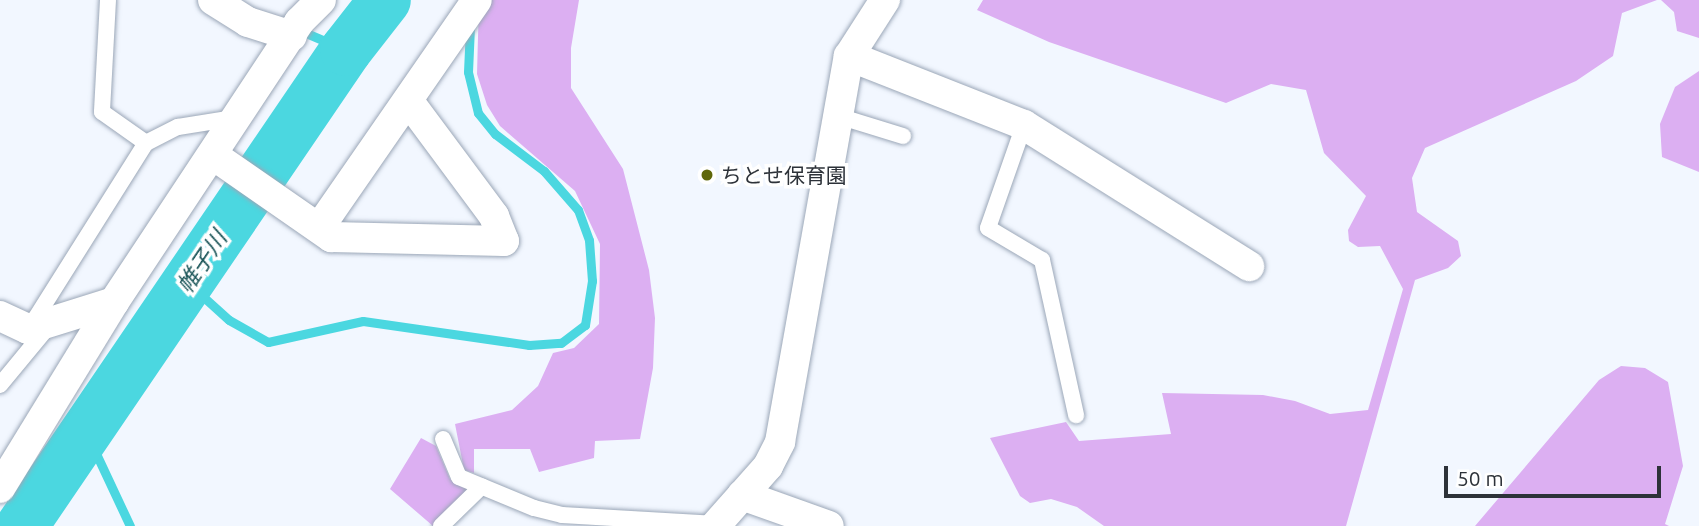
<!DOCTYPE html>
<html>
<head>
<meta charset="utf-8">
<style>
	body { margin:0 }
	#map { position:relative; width:1699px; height:526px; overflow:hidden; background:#f2f7ff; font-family:Ubuntu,"Noto Sans JP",sans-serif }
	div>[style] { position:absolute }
	.green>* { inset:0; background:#dcaff2 }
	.stream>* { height:9px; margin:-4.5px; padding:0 4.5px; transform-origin:4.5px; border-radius:4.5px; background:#4bd7e0 }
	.river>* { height:52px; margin:-26px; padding:0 26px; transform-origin:26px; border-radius:26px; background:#4bd7e0 }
	.roads { filter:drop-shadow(0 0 2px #9ba7b8) drop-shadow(0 0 2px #9ba7b8) }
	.lane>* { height:16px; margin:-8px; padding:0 8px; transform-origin:8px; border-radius:8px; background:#fff }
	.street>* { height:30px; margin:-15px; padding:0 15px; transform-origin:15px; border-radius:15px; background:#fff }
	.dots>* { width:19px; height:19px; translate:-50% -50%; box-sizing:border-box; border:4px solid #fff; border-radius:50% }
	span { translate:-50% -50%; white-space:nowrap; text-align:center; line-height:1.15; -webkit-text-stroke:7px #fff; paint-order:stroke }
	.poi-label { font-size:21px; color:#2d3239 }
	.left { translate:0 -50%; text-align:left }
	.water-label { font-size:23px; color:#195457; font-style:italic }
	.scale { position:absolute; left:1444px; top:466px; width:217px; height:32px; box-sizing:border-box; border:4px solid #2d3239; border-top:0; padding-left:9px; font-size:21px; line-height:24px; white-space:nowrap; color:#2d3239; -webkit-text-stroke:5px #fff; paint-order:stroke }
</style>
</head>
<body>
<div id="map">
	<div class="green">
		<div style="clip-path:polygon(479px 0,579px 0,571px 48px,571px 88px,623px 169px,649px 270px,655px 318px,653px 368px,640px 439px,595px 441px,594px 458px,539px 472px,530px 449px,474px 449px,474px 473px,464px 470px,455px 424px,512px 410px,538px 386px,553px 353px,574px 348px,599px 324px,600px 244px,575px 191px,500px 126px,487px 105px,477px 74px)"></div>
		<div style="clip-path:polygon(983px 0,1657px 0,1622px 13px,1613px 56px,1576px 81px,1425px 148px,1412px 178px,1417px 212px,1458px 241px,1461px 256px,1448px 268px,1415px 280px,1346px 526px,1104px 526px,1077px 507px,1051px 499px,1030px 503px,1020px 496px,990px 438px,1066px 422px,1079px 441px,1171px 434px,1162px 393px,1263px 395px,1295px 401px,1330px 414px,1368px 410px,1403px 289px,1380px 246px,1358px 247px,1349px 241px,1348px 230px,1366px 196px,1324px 153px,1306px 90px,1271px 84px,1226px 103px,1049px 42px,977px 10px)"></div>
		<div style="clip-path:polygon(1661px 0,1699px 0,1699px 38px,1677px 31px,1674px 12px)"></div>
		<div style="clip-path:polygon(1699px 71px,1699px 172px,1662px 157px,1660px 124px,1675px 87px)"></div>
		<div style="clip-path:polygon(1621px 366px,1645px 368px,1668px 382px,1683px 466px,1665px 524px,1669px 526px,1475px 526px,1599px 380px)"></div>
		<div style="clip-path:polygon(421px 438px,436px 446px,450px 479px,470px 489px,433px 526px,390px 489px)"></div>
	</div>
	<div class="stream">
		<div style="left:299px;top:30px;width:51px;rotate:23.1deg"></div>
		<div style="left:188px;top:283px;width:55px;rotate:42.1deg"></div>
		<div style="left:229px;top:320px;width:45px;rotate:29.4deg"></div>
		<div style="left:268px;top:342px;width:97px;rotate:-12.5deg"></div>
		<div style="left:363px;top:321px;width:168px;rotate:8.2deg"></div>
		<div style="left:529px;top:345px;width:32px;rotate:-4deg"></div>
		<div style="left:561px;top:343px;width:30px;rotate:-37deg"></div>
		<div style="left:585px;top:325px;width:45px;rotate:-81deg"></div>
		<div style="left:592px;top:281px;width:41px;rotate:-94.2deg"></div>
		<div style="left:589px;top:240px;width:32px;rotate:-110deg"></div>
		<div style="left:578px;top:210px;width:52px;rotate:-131.1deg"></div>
		<div style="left:544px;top:171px;width:61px;rotate:-142.9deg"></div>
		<div style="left:495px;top:134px;width:27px;rotate:-129deg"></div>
		<div style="left:478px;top:113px;width:42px;rotate:-103.7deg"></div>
		<div style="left:468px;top:72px;width:45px;rotate:-87.5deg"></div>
		<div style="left:85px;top:430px;width:106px;rotate:64.9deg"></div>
	</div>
	<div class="river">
		<div style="left:22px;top:526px;width:576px;rotate:-55.76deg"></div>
		<div style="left:346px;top:50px;width:63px;rotate:-52deg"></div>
	</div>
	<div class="roads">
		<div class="lane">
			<div style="left:108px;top:0;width:112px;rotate:93.1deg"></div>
			<div style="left:102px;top:112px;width:54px;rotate:35.2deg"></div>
			<div style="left:838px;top:116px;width:68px;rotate:17.1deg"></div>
			<div style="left:1024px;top:125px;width:109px;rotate:109.3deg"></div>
			<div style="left:988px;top:228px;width:63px;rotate:30.7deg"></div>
			<div style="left:1042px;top:260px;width:159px;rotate:77.6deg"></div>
			<div style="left:30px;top:327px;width:218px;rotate:-57.8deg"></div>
			<div style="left:146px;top:143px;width:36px;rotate:-27deg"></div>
			<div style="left:178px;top:127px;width:57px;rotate:-9.1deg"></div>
			<div style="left:0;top:385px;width:75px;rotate:-50.4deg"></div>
			<div style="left:443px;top:439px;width:41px;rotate:67.2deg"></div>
			<div style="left:459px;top:477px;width:81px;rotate:22.5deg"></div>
			<div style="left:534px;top:508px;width:29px;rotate:14deg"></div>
			<div style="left:562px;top:515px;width:155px;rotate:3.3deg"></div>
			<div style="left:441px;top:526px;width:57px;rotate:-44.3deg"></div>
		</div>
		<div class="street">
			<div style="left:213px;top:0;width:41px;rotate:32.2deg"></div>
			<div style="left:248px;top:22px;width:46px;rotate:17.7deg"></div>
			<div style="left:849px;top:56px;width:188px;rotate:21.5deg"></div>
			<div style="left:1024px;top:125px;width:266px;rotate:32.1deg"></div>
			<div style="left:213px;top:155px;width:144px;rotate:34.8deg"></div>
			<div style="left:331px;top:237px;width:173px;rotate:1.3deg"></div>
			<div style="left:504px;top:241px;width:27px;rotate:-112deg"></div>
			<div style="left:494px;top:216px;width:144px;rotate:-126.6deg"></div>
			<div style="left:319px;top:228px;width:277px;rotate:-55.3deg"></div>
			<div style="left:0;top:316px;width:31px;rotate:25deg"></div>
			<div style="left:28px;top:329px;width:90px;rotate:-17.4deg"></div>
			<div style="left:114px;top:302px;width:336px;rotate:-56.5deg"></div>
			<div style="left:299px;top:22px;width:31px;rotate:-45deg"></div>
			<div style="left:0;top:488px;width:218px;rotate:-58.5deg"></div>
			<div style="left:742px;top:495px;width:92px;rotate:19.6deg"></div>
			<div style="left:715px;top:526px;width:80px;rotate:-48.5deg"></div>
			<div style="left:768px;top:466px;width:27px;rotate:-63deg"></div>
			<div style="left:780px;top:442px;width:392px;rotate:-79.9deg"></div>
			<div style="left:849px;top:56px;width:67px;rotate:-57.3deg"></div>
		</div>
	</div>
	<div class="dots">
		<div style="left:707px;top:175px;background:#5e670a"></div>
	</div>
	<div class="poi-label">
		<span class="left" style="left:721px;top:175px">ちとせ保育園</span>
	</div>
	<div class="water-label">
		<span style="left:202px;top:262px;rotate:-56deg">帷子川</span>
	</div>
	<div class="scale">50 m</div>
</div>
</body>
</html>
